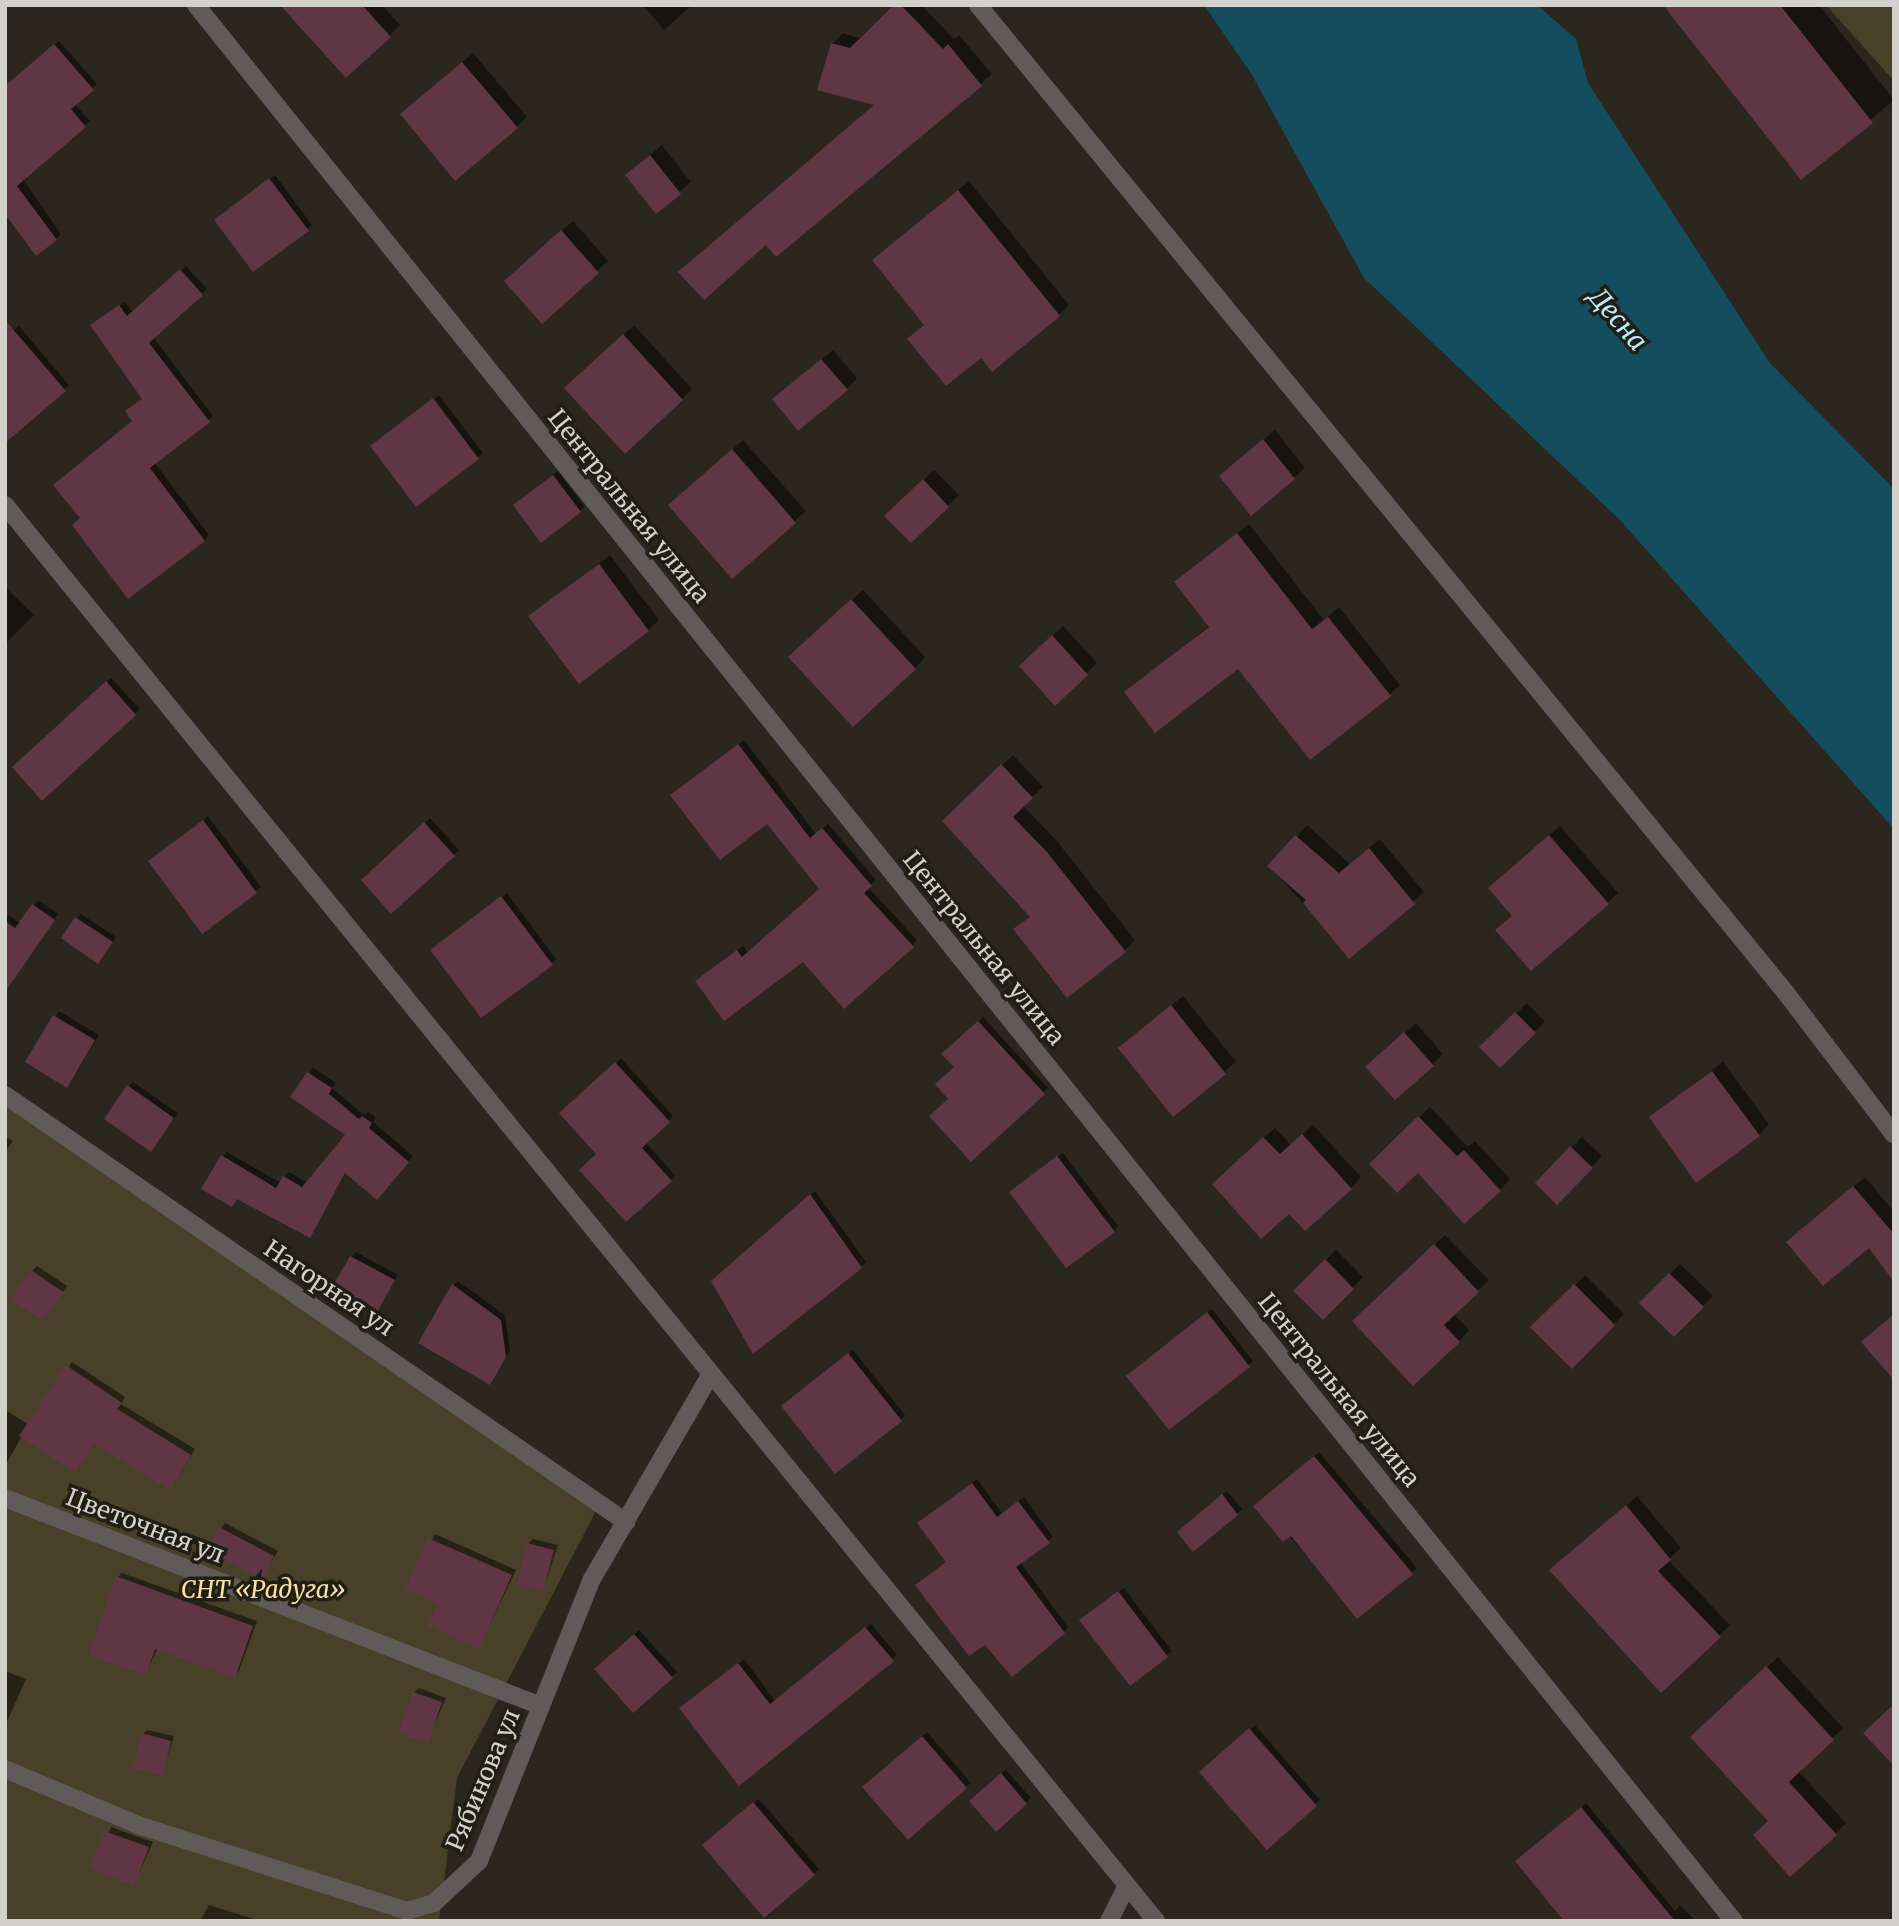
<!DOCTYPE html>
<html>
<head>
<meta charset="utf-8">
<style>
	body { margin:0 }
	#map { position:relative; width:1899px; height:1926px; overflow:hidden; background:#2b271e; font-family:Merriweather,serif }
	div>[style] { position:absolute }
	.green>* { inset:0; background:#484029 }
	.water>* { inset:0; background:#144d5d }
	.shadow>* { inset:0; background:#0007 }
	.building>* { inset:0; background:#603645 }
	.street>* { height:18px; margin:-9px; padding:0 9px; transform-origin:9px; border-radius:9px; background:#605a59 }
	span { translate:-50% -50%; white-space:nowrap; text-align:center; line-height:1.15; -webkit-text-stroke:7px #211e15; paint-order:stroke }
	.street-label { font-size:24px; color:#d3d1cb }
	.park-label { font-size:24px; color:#fce29c; font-style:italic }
	.water-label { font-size:26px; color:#baebfd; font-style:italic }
	.frame { position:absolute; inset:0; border:7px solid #d3d1cb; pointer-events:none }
</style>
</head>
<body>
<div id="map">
	<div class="green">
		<div style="clip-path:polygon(1826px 5px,1894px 5px,1894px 81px)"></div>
		<div style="clip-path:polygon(5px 1089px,597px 1509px,457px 1778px,439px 1921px,5px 1921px)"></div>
	</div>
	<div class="water">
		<div style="clip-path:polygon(1204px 5px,1537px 5px,1576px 39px,1588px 83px,1770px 363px,1894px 489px,1894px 829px,1619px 519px,1364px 278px,1252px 75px)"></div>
	</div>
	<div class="shadow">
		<div style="clip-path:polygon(282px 5px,382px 5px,400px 25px,389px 36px)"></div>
		<div style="clip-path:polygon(643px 5px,692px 5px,664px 30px)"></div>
		<div style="clip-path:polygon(896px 5px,921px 5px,954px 39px,959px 35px,992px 74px,776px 254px,766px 242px,876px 104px,832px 44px,843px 33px,862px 39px)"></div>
		<div style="clip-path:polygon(1666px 5px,1819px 5px,1894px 100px,1802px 177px)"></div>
		<div style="clip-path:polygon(59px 41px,97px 84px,75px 104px,90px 121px,23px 179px,61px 234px,56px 239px,9px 215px,5px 218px,5px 87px)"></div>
		<div style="clip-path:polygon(473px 53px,527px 117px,516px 127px,402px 114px)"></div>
		<div style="clip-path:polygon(662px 145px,691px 182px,656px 211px,627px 175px)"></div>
		<div style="clip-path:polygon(275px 175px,312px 225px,253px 270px,221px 215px)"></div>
		<div style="clip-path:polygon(969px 181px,1069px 305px,1059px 315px,981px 355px,926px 324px,885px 250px)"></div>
		<div style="clip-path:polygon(573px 221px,608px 261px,542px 321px,517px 271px)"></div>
		<div style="clip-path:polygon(186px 266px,207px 289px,153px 337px,213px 416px,154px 462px,209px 535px,204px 540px,82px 518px,143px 398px,97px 321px,125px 302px,133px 313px)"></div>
		<div style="clip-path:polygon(634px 325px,692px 389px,682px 399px,577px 377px)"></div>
		<div style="clip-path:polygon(19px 326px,69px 385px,64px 390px,5px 338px)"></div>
		<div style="clip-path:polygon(833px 350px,857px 378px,847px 389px,785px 389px)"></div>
		<div style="clip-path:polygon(439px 395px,483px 453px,478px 458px,377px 442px)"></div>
		<div style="clip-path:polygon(1275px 430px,1305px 468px,1294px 478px,1221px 476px)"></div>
		<div style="clip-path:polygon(743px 440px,806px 511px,732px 577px,681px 495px)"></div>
		<div style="clip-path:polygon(934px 470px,959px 495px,911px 541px,887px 516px)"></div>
		<div style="clip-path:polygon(558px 471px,584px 506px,580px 511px,520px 500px)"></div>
		<div style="clip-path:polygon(1249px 524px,1324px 620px,1339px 607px,1400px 685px,1389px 695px,1238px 666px,1127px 692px,1210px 625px,1176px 582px)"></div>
		<div style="clip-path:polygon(610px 555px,659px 620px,648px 630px,531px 617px)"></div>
		<div style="clip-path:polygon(5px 587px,34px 615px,5px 644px)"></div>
		<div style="clip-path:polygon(863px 590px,925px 657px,915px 668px,801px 646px)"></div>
		<div style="clip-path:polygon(1063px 626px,1097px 663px,1056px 703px,1032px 655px)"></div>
		<div style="clip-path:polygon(111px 678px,140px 709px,42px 798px,14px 767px)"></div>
		<div style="clip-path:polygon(744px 740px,816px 834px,828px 824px,876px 880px,868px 887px,917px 940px,912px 946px,702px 976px,743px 946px,748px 953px,821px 889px,767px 822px,678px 790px)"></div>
		<div style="clip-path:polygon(1013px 755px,1043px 787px,1023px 806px,1057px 841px,1135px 940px,1125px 950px,1016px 930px,1031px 916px,944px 821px)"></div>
		<div style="clip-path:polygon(208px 816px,261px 887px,202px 931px,155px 856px)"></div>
		<div style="clip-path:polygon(430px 818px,459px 850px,391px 911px,363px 880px)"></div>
		<div style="clip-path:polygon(1307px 825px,1350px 864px,1380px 839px,1424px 892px,1349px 956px,1270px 866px)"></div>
		<div style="clip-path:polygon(1560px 826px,1618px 893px,1607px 903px,1514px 915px,1501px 877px)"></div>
		<div style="clip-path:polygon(507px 893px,556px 959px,551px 963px,437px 945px)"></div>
		<div style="clip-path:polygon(38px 900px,58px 914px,5px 990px,5px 913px,20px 923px)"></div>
		<div style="clip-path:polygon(81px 914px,116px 937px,103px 957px,77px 918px)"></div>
		<div style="clip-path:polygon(1183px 996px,1236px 1062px,1174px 1114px,1131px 1038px)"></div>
		<div style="clip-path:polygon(1527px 1003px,1545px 1022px,1500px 1065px,1482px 1047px)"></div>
		<div style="clip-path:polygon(59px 1011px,99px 1035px,71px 1081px,27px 1062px)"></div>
		<div style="clip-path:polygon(983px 1017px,1048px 1088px,971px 1159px,951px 1099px,956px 1066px,944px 1054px)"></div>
		<div style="clip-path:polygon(1416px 1023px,1443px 1054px,1432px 1065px,1378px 1057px)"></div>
		<div style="clip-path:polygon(621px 1058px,673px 1116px,645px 1142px,675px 1175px,626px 1220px,598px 1154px,561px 1113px)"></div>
		<div style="clip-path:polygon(1723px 1062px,1769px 1124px,1759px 1135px,1651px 1117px)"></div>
		<div style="clip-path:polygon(313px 1068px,336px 1083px,332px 1088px,365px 1116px,368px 1112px,376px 1117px,373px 1122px,413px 1156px,382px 1193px,346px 1172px,310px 1235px,238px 1197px,232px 1205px,223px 1157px,227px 1152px,281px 1183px,289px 1172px,308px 1183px,348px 1135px,293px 1097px)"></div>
		<div style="clip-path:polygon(133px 1082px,178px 1113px,155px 1145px,129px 1086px)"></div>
		<div style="clip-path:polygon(1430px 1107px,1468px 1147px,1475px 1141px,1510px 1179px,1500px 1190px,1371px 1164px)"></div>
		<div style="clip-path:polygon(1313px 1125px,1361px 1177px,1351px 1188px,1289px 1211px,1224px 1173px,1275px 1128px,1291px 1145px)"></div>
		<div style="clip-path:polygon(5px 1136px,13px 1141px,5px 1152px)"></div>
		<div style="clip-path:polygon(1582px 1137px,1602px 1156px,1557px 1202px,1537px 1183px)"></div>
		<div style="clip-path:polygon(1063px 1153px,1118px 1226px,1114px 1230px,1016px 1188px)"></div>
		<div style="clip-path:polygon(1865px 1177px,1894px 1212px,1894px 1279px,1869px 1245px,1788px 1242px)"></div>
		<div style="clip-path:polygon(815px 1191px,866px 1262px,861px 1267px,718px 1276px)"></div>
		<div style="clip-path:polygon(1445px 1235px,1489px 1280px,1454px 1314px,1469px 1330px,1459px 1341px,1365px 1310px)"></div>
		<div style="clip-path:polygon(1336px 1250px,1363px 1277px,1323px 1318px,1296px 1291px)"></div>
		<div style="clip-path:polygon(356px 1252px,398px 1275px,376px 1312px,351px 1257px)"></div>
		<div style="clip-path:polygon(1680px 1264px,1713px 1296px,1674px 1335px,1641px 1303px)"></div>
		<div style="clip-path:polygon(37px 1266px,67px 1286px,43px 1319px,32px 1271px)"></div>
		<div style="clip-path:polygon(1585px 1275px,1624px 1314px,1572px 1366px,1533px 1327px)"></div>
		<div style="clip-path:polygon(458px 1281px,505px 1315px,510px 1351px,490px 1383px,453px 1285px)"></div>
		<div style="clip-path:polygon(1212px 1309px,1253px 1361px,1248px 1365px,1133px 1371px)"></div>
		<div style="clip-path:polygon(853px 1350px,905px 1415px,901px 1420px,788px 1402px)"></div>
		<div style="clip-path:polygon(72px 1362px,125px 1397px,121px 1404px,195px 1449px,174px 1483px,95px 1442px,79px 1466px,22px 1436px,5px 1466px,5px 1410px,28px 1424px)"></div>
		<div style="clip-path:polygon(1319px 1452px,1417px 1568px,1358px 1616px,1260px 1502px)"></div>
		<div style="clip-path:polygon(977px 1479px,1002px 1513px,1024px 1497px,1053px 1537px,1020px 1562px,1068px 1627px,1064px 1632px,947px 1561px,924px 1519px)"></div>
		<div style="clip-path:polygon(1227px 1491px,1242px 1509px,1194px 1550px,1184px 1527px)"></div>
		<div style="clip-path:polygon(1637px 1496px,1681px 1548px,1668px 1560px,1730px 1625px,1661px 1691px,1562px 1560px)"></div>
		<div style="clip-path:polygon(225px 1523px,278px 1551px,261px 1578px,221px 1528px)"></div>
		<div style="clip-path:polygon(435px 1534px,516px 1570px,479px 1647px,440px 1603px,408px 1588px)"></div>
		<div style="clip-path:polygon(533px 1539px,558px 1545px,543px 1590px,528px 1544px)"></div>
		<div style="clip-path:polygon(122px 1573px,257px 1621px,239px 1671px,234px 1676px,158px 1648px,146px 1673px,118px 1577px)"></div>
		<div style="clip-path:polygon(1124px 1588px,1172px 1651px,1130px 1684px,1086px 1616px)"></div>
		<div style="clip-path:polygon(871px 1624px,897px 1655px,739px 1783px,686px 1704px,744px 1659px,775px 1701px)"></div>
		<div style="clip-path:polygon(639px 1630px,677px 1672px,634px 1711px,596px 1669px)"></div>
		<div style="clip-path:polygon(1778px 1657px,1843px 1728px,1798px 1771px,1846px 1823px,1835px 1834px,1770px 1821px,1703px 1727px)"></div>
		<div style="clip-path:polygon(5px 1671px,26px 1679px,5px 1726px)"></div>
		<div style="clip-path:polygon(419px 1688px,446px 1698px,427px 1741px,414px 1693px)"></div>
		<div style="clip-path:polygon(1255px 1725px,1320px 1800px,1267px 1847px,1206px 1768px)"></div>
		<div style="clip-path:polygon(147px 1730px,174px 1736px,162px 1774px,143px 1734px)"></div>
		<div style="clip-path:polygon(927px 1732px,971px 1783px,966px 1787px,869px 1782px)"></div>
		<div style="clip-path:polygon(1006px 1770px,1031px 1798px,996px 1829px,976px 1796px)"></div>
		<div style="clip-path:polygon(759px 1799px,819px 1869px,764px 1916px,709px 1840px)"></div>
		<div style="clip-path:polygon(1586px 1803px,1675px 1911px,1680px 1905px,1696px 1921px,1566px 1921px,1522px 1857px)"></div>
		<div style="clip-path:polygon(111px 1827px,153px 1842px,134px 1884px,92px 1868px)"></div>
		<div style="clip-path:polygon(209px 1905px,260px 1921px,200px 1921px)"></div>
	</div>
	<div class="building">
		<div style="clip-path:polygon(280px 5px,362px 5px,391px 37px,346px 78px)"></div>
		<div style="clip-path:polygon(894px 5px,901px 5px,943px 49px,948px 44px,982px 86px,776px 257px,766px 245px,704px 300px,678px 272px,874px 105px,817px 90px,831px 43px,850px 48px)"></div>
		<div style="clip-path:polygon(1663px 5px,1780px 5px,1873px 123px,1801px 180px)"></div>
		<div style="clip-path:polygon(54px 44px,94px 90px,71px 109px,86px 127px,17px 186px,57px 240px,36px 256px,5px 214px,5px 86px)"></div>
		<div style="clip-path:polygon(462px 62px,518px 128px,455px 181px,400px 114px)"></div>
		<div style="clip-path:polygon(650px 155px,681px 194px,656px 214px,625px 175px)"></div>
		<div style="clip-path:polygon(269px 178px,309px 231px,253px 272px,214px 220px)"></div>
		<div style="clip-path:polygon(958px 190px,1060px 316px,992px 372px,981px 358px,946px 386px,907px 339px,924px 325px,872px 260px)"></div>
		<div style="clip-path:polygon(561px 230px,599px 273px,542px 324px,504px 281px)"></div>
		<div style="clip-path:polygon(180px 269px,203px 295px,149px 343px,210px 422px,150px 468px,205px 541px,128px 599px,72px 525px,80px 518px,53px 485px,132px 421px,125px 411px,142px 399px,90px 325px,119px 305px,127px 316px)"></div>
		<div style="clip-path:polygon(5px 320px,66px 391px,5px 443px)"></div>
		<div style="clip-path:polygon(623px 334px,683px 400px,625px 454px,564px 388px)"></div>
		<div style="clip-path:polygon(821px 359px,848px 390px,798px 431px,772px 399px)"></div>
		<div style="clip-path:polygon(433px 398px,479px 459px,416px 507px,370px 446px)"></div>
		<div style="clip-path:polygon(1263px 439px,1295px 479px,1251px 516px,1219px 476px)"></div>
		<div style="clip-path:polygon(732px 449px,796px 523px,732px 579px,668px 505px)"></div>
		<div style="clip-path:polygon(553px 475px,581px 512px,541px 543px,513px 505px)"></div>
		<div style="clip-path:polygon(923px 479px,949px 507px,911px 543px,884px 516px)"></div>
		<div style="clip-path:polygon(1237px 533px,1312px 629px,1328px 617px,1391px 696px,1310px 760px,1238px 669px,1155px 733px,1124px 692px,1209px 627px,1174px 582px)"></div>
		<div style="clip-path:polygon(599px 564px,649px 631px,579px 684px,528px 616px)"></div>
		<div style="clip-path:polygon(851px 599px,916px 669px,853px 727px,788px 657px)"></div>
		<div style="clip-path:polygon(1052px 635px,1088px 675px,1055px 706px,1019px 666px)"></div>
		<div style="clip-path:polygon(106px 681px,136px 715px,42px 801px,12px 767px)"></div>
		<div style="clip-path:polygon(738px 744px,810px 838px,822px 828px,872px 886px,864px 893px,914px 947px,844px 1009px,803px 962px,724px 1021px,695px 981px,737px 950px,742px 957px,819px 889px,767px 824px,720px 860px,670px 795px)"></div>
		<div style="clip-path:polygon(1001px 764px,1033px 798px,1013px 817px,1047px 852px,1126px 952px,1067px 998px,1013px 929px,1030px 917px,942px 821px)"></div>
		<div style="clip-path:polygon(203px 820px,257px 893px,202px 934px,148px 861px)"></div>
		<div style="clip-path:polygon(424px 822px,455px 856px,391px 914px,361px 880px)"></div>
		<div style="clip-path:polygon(1295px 835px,1339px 873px,1369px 848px,1415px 904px,1349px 959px,1303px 903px,1306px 900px,1267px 866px)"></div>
		<div style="clip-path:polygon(1549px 835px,1609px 904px,1531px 971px,1495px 930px,1512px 916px,1488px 888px)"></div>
		<div style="clip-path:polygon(501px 896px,553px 965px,481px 1018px,430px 950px)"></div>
		<div style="clip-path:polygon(32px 904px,55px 920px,5px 992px,5px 921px,15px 928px)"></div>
		<div style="clip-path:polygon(75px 917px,113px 942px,98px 964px,61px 938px)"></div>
		<div style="clip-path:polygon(1171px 1005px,1226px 1074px,1173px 1117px,1118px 1048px)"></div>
		<div style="clip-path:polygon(1515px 1012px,1536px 1033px,1500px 1068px,1479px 1047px)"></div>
		<div style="clip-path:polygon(53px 1015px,95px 1040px,67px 1088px,25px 1062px)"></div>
		<div style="clip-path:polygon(978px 1021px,1045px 1094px,971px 1162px,929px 1116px,948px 1099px,935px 1084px,954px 1067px,941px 1054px)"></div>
		<div style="clip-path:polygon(1404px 1032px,1434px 1066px,1395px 1100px,1365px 1067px)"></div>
		<div style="clip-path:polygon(615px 1062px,670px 1122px,642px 1148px,672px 1181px,626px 1222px,579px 1170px,596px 1154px,559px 1113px)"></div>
		<div style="clip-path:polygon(1712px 1071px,1760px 1136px,1696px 1183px,1649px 1117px)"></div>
		<div style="clip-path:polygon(307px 1072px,332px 1088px,329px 1094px,359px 1119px,362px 1116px,372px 1123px,369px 1128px,409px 1162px,377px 1200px,345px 1173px,310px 1238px,237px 1199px,232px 1207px,201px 1189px,221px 1155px,276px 1188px,283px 1176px,302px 1187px,345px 1135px,290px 1097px)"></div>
		<div style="clip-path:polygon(127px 1085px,174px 1118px,151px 1152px,104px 1119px)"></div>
		<div style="clip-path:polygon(1418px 1116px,1457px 1156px,1464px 1150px,1501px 1191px,1464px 1224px,1418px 1173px,1397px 1193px,1369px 1164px)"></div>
		<div style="clip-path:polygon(1302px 1134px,1352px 1189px,1305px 1231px,1289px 1214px,1261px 1239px,1212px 1184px,1263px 1137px,1280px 1154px)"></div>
		<div style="clip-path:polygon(1570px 1146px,1593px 1168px,1557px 1205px,1535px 1183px)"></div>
		<div style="clip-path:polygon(1057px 1156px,1115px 1232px,1066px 1268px,1009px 1192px)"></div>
		<div style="clip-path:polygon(1853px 1186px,1894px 1234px,1894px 1282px,1869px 1248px,1823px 1286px,1786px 1242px)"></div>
		<div style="clip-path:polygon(810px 1194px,862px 1268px,753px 1354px,711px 1281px)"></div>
		<div style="clip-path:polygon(1434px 1244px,1479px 1292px,1444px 1325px,1460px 1342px,1413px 1386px,1352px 1321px)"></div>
		<div style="clip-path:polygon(350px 1256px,395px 1280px,376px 1314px,331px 1289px)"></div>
		<div style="clip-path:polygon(1325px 1259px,1354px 1289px,1323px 1320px,1293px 1291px)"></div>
		<div style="clip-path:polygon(31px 1270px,63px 1292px,43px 1321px,11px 1300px)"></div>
		<div style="clip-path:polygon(1669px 1273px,1704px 1307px,1674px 1337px,1639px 1303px)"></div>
		<div style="clip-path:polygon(452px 1284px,501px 1320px,506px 1357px,490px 1385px,418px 1343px)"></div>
		<div style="clip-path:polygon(1574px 1284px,1615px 1325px,1572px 1369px,1530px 1327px)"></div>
		<div style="clip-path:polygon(1207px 1312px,1250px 1367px,1169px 1430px,1126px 1376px)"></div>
		<div style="clip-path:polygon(1894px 1314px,1894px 1380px,1861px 1342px)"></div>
		<div style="clip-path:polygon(848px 1353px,902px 1421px,835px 1474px,781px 1406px)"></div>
		<div style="clip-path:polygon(66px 1365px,122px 1403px,117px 1409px,191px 1455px,170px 1490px,94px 1444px,75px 1473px,19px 1436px)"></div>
		<div style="clip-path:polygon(1314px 1456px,1413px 1574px,1357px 1619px,1291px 1536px,1283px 1542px,1253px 1506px)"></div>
		<div style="clip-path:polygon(972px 1483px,997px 1517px,1018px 1501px,1050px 1543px,1016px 1567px,1065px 1633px,1012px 1677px,985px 1645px,969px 1656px,915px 1585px,946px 1562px,917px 1523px)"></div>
		<div style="clip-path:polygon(1222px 1494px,1238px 1515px,1193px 1552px,1177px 1532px)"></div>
		<div style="clip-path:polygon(1626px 1505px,1671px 1560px,1658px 1571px,1721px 1637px,1661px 1693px,1549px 1570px)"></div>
		<div style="clip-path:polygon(219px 1527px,274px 1556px,262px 1580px,207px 1550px)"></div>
		<div style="clip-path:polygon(428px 1538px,512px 1575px,479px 1649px,428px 1626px,438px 1604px,405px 1589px)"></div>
		<div style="clip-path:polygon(527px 1543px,554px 1550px,543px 1592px,516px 1585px)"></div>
		<div style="clip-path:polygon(116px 1576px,253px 1626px,235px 1678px,155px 1649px,146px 1675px,89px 1656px)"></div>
		<div style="clip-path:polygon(1118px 1591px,1168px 1657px,1130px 1686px,1079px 1620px)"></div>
		<div style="clip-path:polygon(865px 1627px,894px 1661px,739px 1786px,679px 1708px,738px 1663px,770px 1704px)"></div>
		<div style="clip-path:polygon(634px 1634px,673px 1678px,633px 1713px,594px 1669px)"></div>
		<div style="clip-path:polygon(1766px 1666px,1834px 1740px,1789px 1782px,1837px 1835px,1790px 1877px,1753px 1835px,1768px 1821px,1690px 1737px)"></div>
		<div style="clip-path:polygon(413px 1692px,442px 1702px,428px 1743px,398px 1733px)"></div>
		<div style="clip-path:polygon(1894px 1704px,1894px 1766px,1863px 1733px)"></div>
		<div style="clip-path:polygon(1249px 1728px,1317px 1806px,1267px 1850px,1199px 1772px)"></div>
		<div style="clip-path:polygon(141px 1733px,171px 1741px,163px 1776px,133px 1769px)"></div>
		<div style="clip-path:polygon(922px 1736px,967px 1788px,908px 1840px,862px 1787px)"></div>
		<div style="clip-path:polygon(1001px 1773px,1027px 1804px,996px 1832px,969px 1801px)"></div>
		<div style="clip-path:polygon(753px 1802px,815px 1875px,764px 1918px,702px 1845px)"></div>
		<div style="clip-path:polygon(1581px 1807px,1675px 1921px,1564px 1921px,1515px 1861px)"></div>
		<div style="clip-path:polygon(104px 1831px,149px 1847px,134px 1886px,90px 1869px)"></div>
	</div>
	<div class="street">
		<div style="left:196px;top:5px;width:2457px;rotate:51.25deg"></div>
		<div style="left:978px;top:5px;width:1276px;rotate:50.72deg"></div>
		<div style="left:1786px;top:993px;width:178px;rotate:52.7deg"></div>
		<div style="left:5px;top:505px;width:1825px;rotate:50.89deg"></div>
		<div style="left:5px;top:1095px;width:754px;rotate:34.51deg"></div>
		<div style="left:5px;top:1498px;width:575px;rotate:21.21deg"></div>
		<div style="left:5px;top:1769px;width:144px;rotate:22.8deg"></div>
		<div style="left:138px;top:1825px;width:282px;rotate:17.7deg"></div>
		<div style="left:407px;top:1911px;width:28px;rotate:-17deg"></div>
		<div style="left:434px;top:1903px;width:62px;rotate:-43deg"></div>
		<div style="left:479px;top:1861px;width:304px;rotate:-68.2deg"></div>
		<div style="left:592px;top:1579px;width:237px;rotate:-59.9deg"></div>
		<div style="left:1109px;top:1921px;width:39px;rotate:-63deg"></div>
	</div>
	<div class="street-label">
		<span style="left:629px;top:506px;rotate:51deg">Центральная улица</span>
		<span style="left:984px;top:948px;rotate:51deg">Центральная улица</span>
		<span style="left:329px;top:1288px;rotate:34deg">Нагорная ул</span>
		<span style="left:1339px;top:1390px;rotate:51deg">Центральная улица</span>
		<span style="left:145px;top:1526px;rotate:21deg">Цветочная ул</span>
		<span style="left:483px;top:1780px;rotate:-67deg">Рябинова ул</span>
	</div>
	<div class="park-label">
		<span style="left:263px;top:1590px">СНТ «Радуга»</span>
	</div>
	<div class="water-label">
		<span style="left:1618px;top:319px;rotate:49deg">Десна</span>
	</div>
	<div class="frame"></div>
</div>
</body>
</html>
